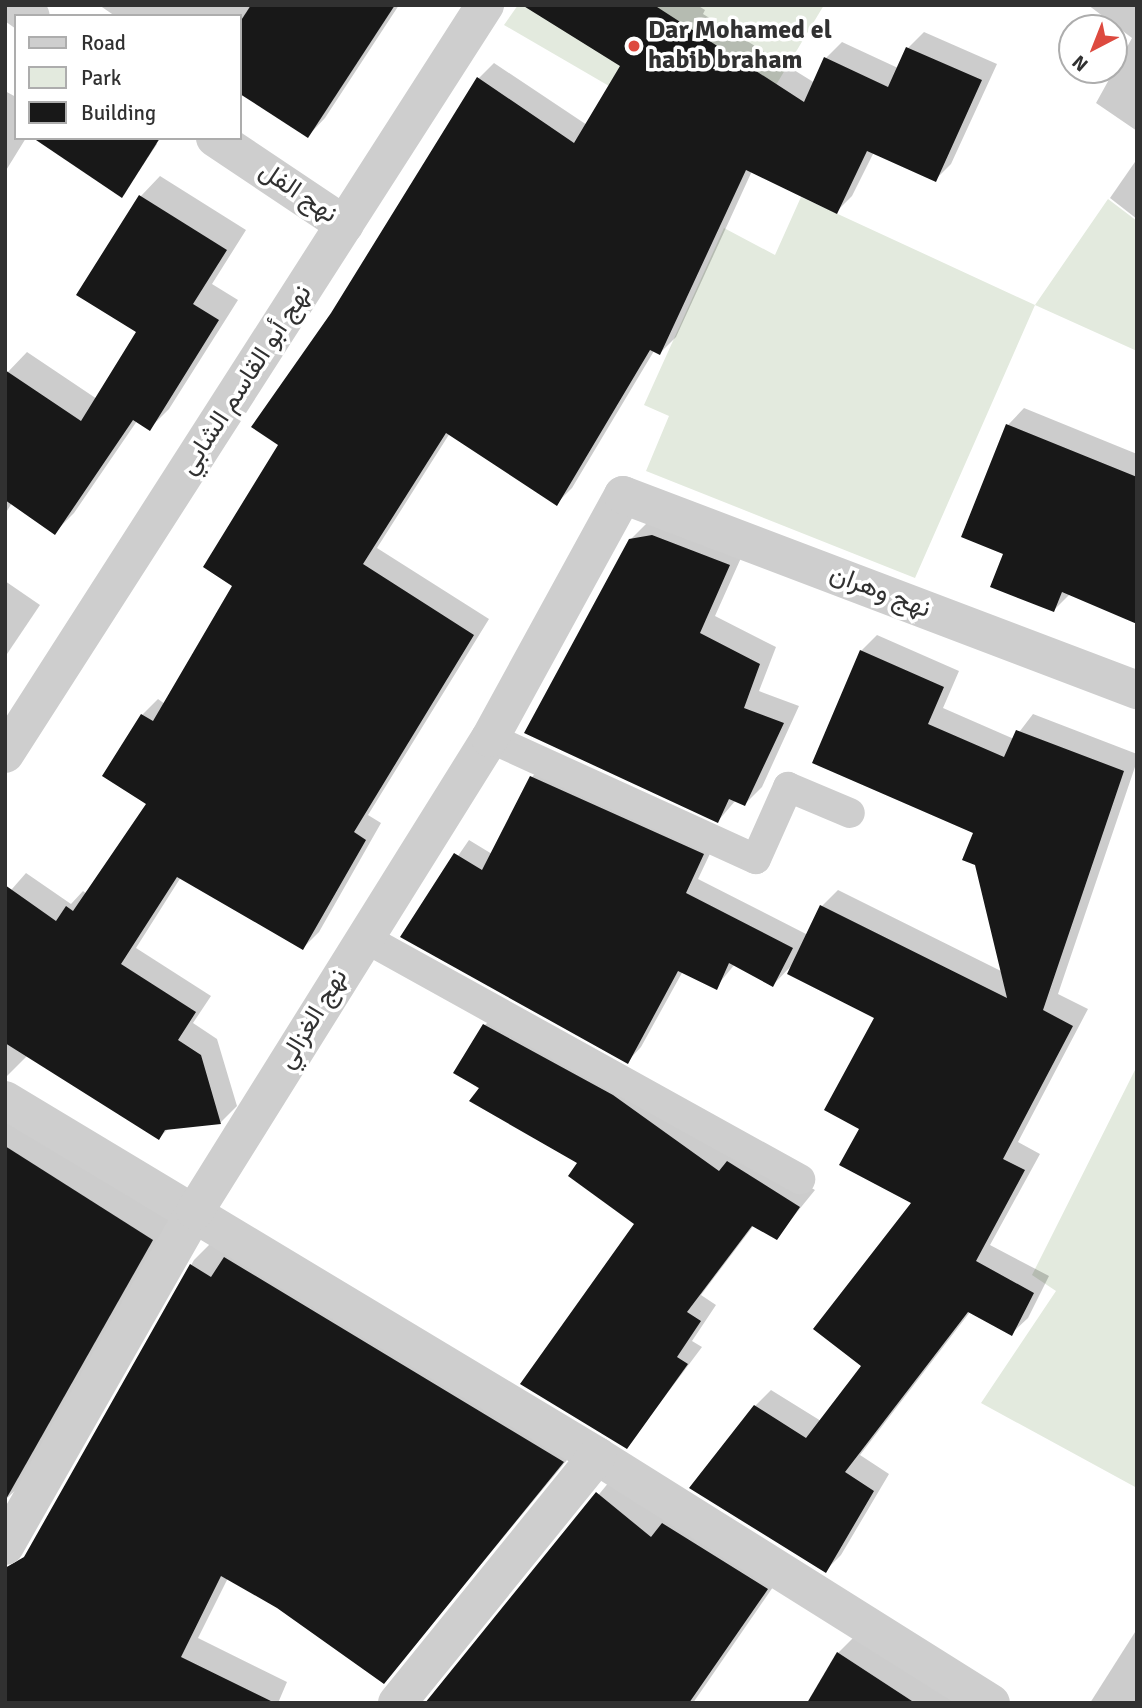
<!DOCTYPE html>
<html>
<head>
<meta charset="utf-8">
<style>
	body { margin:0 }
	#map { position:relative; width:1142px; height:1708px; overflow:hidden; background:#fff; font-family:Signika,Vazirmatn,sans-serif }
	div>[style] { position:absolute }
	.green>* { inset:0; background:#e3eade }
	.shadow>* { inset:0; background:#0003 }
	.building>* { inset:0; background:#181818 }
	.service>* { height:30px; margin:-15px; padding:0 15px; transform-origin:15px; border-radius:15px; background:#cecece }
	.minor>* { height:38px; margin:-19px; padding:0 19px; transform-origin:19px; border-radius:19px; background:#cecece }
	.dots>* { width:19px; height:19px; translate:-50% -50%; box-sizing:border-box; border:4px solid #fff; border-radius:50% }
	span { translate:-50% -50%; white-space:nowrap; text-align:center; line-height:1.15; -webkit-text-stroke:7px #fff; paint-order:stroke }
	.poi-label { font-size:26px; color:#313131; font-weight:700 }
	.left { translate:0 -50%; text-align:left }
	.street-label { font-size:26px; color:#313131 }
	.frame { position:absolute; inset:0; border:7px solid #313131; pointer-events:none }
	.legend { position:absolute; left:14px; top:14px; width:228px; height:126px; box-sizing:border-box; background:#fff; border:2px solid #adadad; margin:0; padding:9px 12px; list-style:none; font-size:21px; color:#313131 }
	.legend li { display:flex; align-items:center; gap:14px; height:35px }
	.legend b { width:35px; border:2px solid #adadad }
	.north { position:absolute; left:1058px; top:14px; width:70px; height:70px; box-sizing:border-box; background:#fff; border:2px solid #adadad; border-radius:50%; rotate:222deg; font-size:19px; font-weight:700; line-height:28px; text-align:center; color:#313131 }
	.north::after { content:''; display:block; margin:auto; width:24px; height:32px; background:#dd4a3f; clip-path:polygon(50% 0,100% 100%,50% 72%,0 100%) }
</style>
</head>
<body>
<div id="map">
	<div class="green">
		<div style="clip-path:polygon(518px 5px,824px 5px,776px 85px,695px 136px,504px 25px)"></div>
		<div style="clip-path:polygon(801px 197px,1035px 305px,1108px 199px,1137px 221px,1137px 351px,1035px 305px,915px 578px,646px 471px,669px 416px,644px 405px,724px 228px,775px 255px)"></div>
		<div style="clip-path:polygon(1137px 1066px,1137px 1488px,981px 1403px,1056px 1291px,1032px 1275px)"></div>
	</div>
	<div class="shadow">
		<div style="clip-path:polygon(99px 5px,399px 5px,325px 118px,308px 136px,240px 91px,240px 16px,115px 16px)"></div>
		<div style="clip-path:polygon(564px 5px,697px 5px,705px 10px,703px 14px,815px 83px,826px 58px,842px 42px,898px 68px,908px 48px,924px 32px,997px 64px,951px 164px,935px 180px,874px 152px,852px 196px,836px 212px,752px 171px,676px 337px,660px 353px,654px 351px,572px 488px,556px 504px,450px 433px,377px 548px,489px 619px,368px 815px,381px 823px,319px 932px,303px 948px,181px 877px,136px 948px,211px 996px,193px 1023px,217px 1039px,237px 1106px,221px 1122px,169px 1128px,159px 1138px,28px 1055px,5px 1078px,5px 897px,26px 873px,71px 904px,83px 891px,87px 894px,149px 804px,142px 715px,158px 699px,165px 704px,234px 585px,280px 445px,333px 314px,478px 79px,494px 63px,587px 125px,623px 65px)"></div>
		<div style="clip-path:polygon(1088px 5px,1137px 5px,1137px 131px,1096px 103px,1132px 38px)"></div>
		<div style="clip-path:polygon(5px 91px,16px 97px,16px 138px,26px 138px,5px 172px)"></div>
		<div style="clip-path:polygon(149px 138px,157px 144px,122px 196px)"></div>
		<div style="clip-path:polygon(1137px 159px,1137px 219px,1110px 198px)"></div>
		<div style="clip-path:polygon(160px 176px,246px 230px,212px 284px,238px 300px,169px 409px,149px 429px,137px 421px,74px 513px,55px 532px,12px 503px,5px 514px,5px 375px,27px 352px,97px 399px,138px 331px,141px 196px)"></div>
		<div style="clip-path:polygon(1024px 408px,1137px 454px,1137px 622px,1071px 593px,1054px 610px,1006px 553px,1008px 425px)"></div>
		<div style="clip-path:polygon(647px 523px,745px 549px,715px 616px,776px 647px,759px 691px,799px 706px,762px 787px,745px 804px,736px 800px,718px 821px,630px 540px)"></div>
		<div style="clip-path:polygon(5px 581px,40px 605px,5px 657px)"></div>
		<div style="clip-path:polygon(877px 635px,959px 671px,943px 708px,1014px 739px,1033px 714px,1137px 754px,1137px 761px,1058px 994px,1088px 1009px,1018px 1142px,1040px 1154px,990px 1245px,1049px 1276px,1028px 1318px,1011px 1334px,970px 1312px,860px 1455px,889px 1474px,841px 1555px,825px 1571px,755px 1406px,771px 1390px,821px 1421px,863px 1365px,913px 1202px,861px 1128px,877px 1017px,792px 965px,773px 985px,735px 964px,716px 987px,683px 971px,641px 1047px,628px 1061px,402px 937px,469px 840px,492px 854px,532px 777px,545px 763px,716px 841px,698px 879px,808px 935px,822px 906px,838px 890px,1003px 972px,976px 832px,861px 651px)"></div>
		<div style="clip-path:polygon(501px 1009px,815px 1190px,776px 1238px,754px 1225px,701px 1295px,716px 1305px,692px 1341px,702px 1347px,627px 1447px,636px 1224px,580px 1162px,456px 1072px,485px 1025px)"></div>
		<div style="clip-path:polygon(5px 1120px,170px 1220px,19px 1487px,5px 1500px)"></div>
		<div style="clip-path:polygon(212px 1242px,581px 1443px,384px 1682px,278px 1606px,228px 1578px,198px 1638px,287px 1682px,278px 1703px,5px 1703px,42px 1528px,194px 1260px)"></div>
		<div style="clip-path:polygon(614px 1476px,784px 1571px,693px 1703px,428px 1703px)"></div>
		<div style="clip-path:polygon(1137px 1629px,1137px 1703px,1090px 1703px)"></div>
		<div style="clip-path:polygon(856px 1635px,959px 1703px,809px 1703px,838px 1653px)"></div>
	</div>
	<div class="building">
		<div style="clip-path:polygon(251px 5px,395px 5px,308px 138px,240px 94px,240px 22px)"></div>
		<div style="clip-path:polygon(522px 5px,654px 5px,804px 102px,824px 57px,888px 87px,906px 47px,982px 80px,936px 182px,867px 151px,837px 214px,746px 170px,660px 355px,650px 350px,557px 506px,446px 433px,363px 564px,474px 635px,354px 832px,366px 840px,303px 950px,177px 877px,121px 964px,196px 1012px,178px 1040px,201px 1055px,221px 1124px,165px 1130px,159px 1140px,5px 1043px,5px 885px,56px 921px,66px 906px,73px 911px,146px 804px,102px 776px,141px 714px,153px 721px,232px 586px,203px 567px,278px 445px,251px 427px,331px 313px,477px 77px,574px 143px,620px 66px)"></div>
		<div style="clip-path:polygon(33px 138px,160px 138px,122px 198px)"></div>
		<div style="clip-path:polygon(139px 195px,227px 250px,193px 304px,219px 320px,150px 431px,133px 420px,55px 535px,5px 500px,5px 370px,81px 421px,136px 332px,76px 295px)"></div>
		<div style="clip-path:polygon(1006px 424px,1137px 477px,1137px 624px,1062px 592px,1054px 612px,990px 587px,1003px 554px,961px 537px)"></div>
		<div style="clip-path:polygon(652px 535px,730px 565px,700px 633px,760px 664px,744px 708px,784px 723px,745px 806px,729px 799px,718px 823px,524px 733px,629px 539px)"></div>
		<div style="clip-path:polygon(860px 650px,944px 687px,928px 724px,1004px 757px,1016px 730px,1124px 771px,1043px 1010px,1073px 1026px,1003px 1159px,1025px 1170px,976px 1261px,1034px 1293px,1012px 1336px,968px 1312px,845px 1472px,874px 1491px,826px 1573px,689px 1488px,754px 1405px,806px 1438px,861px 1366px,813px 1329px,911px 1203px,839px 1165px,859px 1129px,824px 1110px,874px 1018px,787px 974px,820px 905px,1007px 998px,975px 865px,962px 860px,973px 833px,812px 763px)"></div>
		<div style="clip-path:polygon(530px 776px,704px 854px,686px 893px,793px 948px,773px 987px,729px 963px,717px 990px,678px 971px,628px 1064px,400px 937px,454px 853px,482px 870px)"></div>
		<div style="clip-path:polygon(483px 1024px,613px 1095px,719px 1171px,727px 1161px,800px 1207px,777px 1240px,752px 1226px,687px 1312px,701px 1321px,677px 1357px,688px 1364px,627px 1449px,520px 1384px,634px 1224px,568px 1176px,577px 1163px,469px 1101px,479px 1088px,453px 1073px)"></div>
		<div style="clip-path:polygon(5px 1146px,153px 1240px,5px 1501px)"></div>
		<div style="clip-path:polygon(224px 1257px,564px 1462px,384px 1684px,277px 1608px,221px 1576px,181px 1657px,275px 1703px,5px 1703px,5px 1568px,24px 1557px,190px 1264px,211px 1277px)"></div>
		<div style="clip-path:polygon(596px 1492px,651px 1537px,662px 1523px,768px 1589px,689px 1703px,425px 1703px)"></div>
		<div style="clip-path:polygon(837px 1652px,915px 1703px,807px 1703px)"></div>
	</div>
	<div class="service">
		<div style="left:490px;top:738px;width:292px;rotate:24.5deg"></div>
		<div style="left:756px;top:859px;width:79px;rotate:-66deg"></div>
		<div style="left:788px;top:787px;width:67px;rotate:22.8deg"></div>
		<div style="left:363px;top:937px;width:500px;rotate:29deg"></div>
	</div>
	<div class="minor">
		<div style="left:15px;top:5px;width:19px;rotate:35deg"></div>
		<div style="left:215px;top:138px;width:156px;rotate:33.8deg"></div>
		<div style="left:5px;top:754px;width:890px;rotate:-57.35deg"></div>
		<div style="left:5px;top:1100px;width:691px;rotate:31.02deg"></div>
		<div style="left:597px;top:1456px;width:465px;rotate:32.1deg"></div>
		<div style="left:5px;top:1546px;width:385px;rotate:-60.4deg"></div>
		<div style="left:195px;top:1211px;width:557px;rotate:-58.05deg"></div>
		<div style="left:490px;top:738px;width:277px;rotate:-61.3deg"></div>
		<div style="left:623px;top:495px;width:550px;rotate:20.78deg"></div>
		<div style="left:397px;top:1703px;width:318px;rotate:-51deg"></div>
	</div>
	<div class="dots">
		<div style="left:634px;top:46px;background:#dd4a3f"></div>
	</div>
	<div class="poi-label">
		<span class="left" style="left:648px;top:46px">Dar Mohamed el<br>habib braham</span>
	</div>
	<div class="street-label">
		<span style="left:298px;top:193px;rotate:34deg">نهج الفل</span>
		<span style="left:246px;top:380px;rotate:-57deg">نهج أبو القاسم الشابي</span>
		<span style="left:880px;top:592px;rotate:21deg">نهج وهران</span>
		<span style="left:313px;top:1019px;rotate:-59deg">نهج الغزالي</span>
	</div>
	<div class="frame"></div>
	<ul class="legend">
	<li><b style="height:9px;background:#cecece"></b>Road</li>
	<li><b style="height:19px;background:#e3eade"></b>Park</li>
	<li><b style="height:19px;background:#181818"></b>Building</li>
	</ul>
	<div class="north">N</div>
</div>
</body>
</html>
